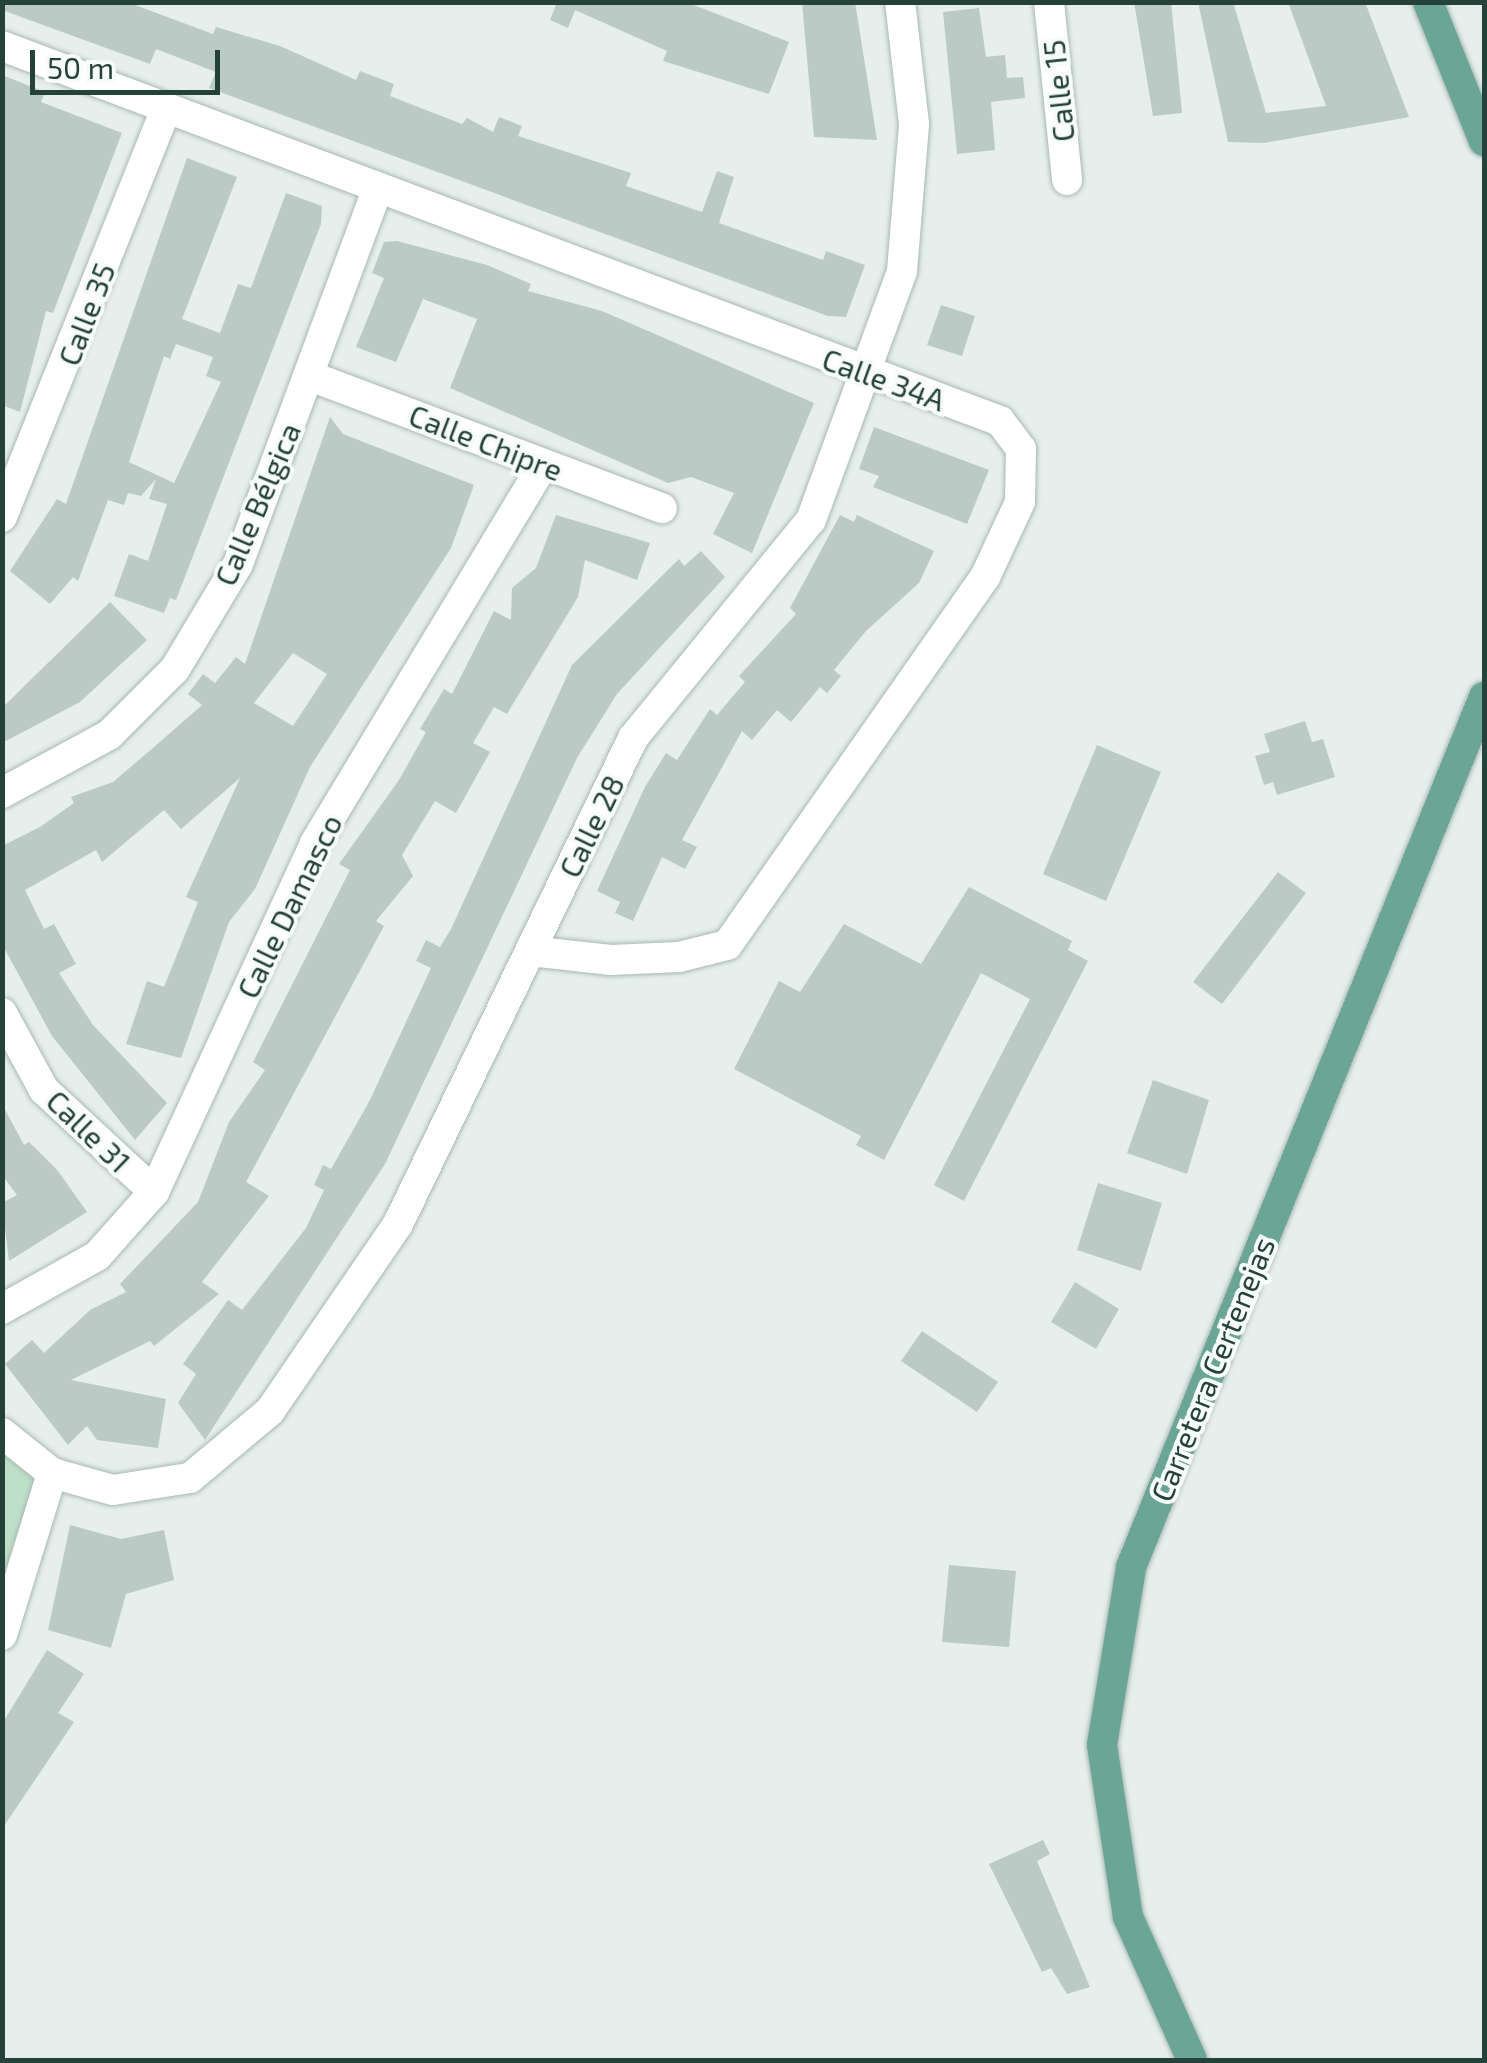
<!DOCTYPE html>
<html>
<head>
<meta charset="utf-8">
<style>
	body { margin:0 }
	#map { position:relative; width:1487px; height:2063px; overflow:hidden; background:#e6efeb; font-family:"Exo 2",sans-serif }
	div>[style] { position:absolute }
	.green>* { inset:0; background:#bfe0c8 }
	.building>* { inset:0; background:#bbcac4 }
	.roads { filter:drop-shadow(0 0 2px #a8b8b2) drop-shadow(0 0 2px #a8b8b2) }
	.minor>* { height:30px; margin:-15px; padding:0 15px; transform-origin:15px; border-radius:15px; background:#fff }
	.major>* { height:30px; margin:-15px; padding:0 15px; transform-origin:15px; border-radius:15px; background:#6aa596 }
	span { translate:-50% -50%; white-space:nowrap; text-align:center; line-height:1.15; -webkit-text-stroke:8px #f7fbf9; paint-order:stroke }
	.street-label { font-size:30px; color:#24423a }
	.frame { position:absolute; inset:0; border:5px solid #24423a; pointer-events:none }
	.scale { position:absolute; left:30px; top:50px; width:190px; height:45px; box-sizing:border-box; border:5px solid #24423a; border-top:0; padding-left:12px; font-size:30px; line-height:35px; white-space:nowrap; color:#24423a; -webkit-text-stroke:8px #f7fbf9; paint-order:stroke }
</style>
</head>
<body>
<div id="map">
	<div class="green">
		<div style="clip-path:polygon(3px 1433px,52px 1473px,3px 1602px)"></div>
	</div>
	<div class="building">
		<div style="clip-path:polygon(2px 2px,127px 2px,213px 34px,216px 27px,280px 46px,356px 80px,360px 71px,394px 84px,390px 96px,462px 124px,467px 118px,493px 132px,499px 117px,522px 126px,518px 136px,631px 173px,626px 186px,702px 212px,717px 171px,734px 177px,719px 223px,823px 260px,826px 251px,865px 265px,846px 317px,828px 316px,209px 88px,216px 72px,156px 49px,150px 64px,2px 10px)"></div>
		<div style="clip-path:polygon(557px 2px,686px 2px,789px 42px,769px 94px,663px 61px,667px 51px,575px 10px,568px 28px,550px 20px)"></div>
		<div style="clip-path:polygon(802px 2px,855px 2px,877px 140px,814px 137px)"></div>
		<div style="clip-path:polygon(1134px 2px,1171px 2px,1182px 113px,1153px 116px)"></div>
		<div style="clip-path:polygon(1198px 2px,1233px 2px,1266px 113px,1326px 106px,1288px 2px,1365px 2px,1409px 117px,1264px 143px,1228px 142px)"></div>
		<div style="clip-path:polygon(979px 8px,986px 57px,1005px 55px,1007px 78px,1023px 77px,1025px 98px,991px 102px,995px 150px,957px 154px,943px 12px)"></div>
		<div style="clip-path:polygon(2px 75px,45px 92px,41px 102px,122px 133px,53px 313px,46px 311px,20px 412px,2px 405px)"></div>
		<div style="clip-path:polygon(evenodd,187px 158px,237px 177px,182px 319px,220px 333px,238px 284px,251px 288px,286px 193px,322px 206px,321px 224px,176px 600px,170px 598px,164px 613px,114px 596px,129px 554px,148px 561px,167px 504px,149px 499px,156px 479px,141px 496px,128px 493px,124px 505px,108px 500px,78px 581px,73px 577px,50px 604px,10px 571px,57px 499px,66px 504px,187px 158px,176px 344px,213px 357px,206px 376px,221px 382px,174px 483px,129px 462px,164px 356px,170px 359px,176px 344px)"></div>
		<div style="clip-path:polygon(397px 241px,487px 265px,531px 284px,528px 291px,602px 311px,814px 403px,752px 553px,713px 534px,734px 493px,691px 477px,668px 483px,450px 388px,477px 319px,423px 299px,396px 362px,356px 347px,384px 278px,372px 273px,384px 242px)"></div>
		<div style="clip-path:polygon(941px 305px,975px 316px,962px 356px,927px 345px)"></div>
		<div style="clip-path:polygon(evenodd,330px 417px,343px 434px,474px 485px,451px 548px,310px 767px,255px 889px,229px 922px,181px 1058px,126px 1044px,147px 981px,164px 987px,198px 902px,186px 897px,240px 778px,181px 829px,164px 810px,102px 862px,96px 850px,25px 890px,44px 929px,54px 924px,76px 964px,59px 973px,93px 1025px,167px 1103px,135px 1140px,52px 1036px,2px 944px,2px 846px,40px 827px,74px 803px,71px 797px,113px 782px,154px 747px,202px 705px,188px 694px,203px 674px,215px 683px,236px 657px,245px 664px,330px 417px,293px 653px,327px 674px,293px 726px,254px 703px,293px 653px)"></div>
		<div style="clip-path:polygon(874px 427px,989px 470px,967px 524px,873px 487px,879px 476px,859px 469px)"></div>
		<div style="clip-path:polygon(556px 515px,650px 543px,637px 580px,585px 560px,578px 597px,507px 714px,494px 707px,473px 743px,490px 752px,456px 813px,435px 801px,402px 855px,413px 876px,376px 921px,384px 926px,246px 1182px,269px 1196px,202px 1282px,219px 1294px,154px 1346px,150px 1341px,71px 1380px,166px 1399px,158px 1448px,97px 1440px,87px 1426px,68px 1445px,5px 1364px,32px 1340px,44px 1353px,90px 1310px,126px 1292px,120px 1284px,198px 1202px,229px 1122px,265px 1070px,253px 1062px,350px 870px,339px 864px,399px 780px,426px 732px,420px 729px,444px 689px,452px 694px,494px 611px,511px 620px,512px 588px,536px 568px)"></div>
		<div style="clip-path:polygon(840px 515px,854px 522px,857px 515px,934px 551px,919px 583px,866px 631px,834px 670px,841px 676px,827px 693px,820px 687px,791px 722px,777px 710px,752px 740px,742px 731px,682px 840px,697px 847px,685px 869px,662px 857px,633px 921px,615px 913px,620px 902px,597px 891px,645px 787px,666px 753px,677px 760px,710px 709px,717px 715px,745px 682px,739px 676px,796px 614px,790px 608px)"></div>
		<div style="clip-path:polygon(701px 551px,725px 577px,617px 694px,577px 758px,385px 1164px,205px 1440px,178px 1403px,196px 1374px,183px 1364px,228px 1300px,242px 1310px,306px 1228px,324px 1190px,314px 1185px,323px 1165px,331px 1169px,370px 1100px,431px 968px,416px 961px,426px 940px,440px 947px,451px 929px,572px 665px,679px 559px,684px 566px)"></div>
		<div style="clip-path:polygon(110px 602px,147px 640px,80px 702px,2px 743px,2px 708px)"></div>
		<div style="clip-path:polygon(1305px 721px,1312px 742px,1323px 739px,1335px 777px,1277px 795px,1273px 782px,1264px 785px,1255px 756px,1270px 752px,1264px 734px)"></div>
		<div style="clip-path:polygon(1097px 745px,1161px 772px,1106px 901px,1043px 874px)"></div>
		<div style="clip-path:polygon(1278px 872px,1306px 893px,1222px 1004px,1193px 982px)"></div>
		<div style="clip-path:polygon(969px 887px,1072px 941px,1068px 950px,1088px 961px,964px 1201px,934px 1185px,1030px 999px,981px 973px,884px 1160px,856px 1145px,861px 1136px,734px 1069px,779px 981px,800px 992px,844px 924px,921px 964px)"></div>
		<div style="clip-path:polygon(1153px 1080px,1209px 1100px,1187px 1174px,1127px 1153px)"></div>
		<div style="clip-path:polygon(2px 1104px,24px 1145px,29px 1142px,58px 1171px,87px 1212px,9px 1261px,2px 1203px,17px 1195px,2px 1175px)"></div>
		<div style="clip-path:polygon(1098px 1183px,1162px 1203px,1141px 1271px,1077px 1250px)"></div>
		<div style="clip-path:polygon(1075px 1282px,1119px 1309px,1096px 1349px,1051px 1322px)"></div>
		<div style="clip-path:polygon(922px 1331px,998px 1382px,977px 1412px,901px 1361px)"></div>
		<div style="clip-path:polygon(70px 1525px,121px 1539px,164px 1530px,174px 1580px,126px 1594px,111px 1648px,48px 1630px)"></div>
		<div style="clip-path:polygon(949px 1565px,1016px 1571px,1009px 1647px,942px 1642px)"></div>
		<div style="clip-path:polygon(47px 1650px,84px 1674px,58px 1713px,74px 1722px,2px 1829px,2px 1724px)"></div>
		<div style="clip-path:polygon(1043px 1840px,1050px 1854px,1037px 1861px,1090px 1987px,1067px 1994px,1051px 1968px,1042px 1972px,989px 1864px)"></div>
	</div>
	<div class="roads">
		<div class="minor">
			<div style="left:1049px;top:2px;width:179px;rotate:84.2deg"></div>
			<div style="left:2px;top:46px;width:1066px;rotate:20.59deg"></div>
			<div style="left:1000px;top:421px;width:35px;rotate:53deg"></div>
			<div style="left:1021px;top:449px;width:53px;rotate:91.1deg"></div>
			<div style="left:1020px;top:502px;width:83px;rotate:115deg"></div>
			<div style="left:985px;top:577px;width:449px;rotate:125deg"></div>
			<div style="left:727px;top:945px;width:49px;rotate:166deg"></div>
			<div style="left:679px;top:957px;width:68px;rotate:177.5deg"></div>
			<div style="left:611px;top:960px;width:81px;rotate:-173.7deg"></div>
			<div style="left:310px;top:376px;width:376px;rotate:20.6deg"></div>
			<div style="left:2px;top:517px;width:439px;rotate:-68.1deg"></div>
			<div style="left:2px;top:793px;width:122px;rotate:-28.5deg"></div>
			<div style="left:109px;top:735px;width:93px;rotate:-45deg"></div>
			<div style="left:175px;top:669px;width:122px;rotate:-59deg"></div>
			<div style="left:238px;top:564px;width:402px;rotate:-69.6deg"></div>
			<div style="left:2px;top:1013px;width:88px;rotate:61.4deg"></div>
			<div style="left:44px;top:1090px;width:150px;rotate:42.8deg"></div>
			<div style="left:2px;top:1309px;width:109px;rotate:-29.2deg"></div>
			<div style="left:97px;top:1256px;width:86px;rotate:-48.3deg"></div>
			<div style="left:154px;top:1192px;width:384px;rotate:-65.2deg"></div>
			<div style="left:315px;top:843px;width:441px;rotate:-58.9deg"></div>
			<div style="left:2px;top:1433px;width:64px;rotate:38.7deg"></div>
			<div style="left:52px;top:1473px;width:63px;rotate:15.6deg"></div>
			<div style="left:113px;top:1490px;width:78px;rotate:-8.9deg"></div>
			<div style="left:190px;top:1478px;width:104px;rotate:-39.9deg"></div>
			<div style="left:270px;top:1411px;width:227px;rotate:-55.6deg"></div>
			<div style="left:398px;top:1224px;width:540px;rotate:-64.19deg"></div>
			<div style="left:633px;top:738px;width:281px;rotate:-50.8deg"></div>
			<div style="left:811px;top:520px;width:265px;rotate:-69.9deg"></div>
			<div style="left:902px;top:271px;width:147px;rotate:-85.3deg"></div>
			<div style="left:914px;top:124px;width:123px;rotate:-96.5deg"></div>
			<div style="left:2px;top:1635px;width:170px;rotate:-72.8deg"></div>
		</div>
		<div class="major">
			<div style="left:1428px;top:2px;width:150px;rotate:68.1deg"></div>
			<div style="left:1192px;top:2060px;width:157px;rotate:-114.1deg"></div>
			<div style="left:1128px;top:1917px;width:174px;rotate:-98.6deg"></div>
			<div style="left:1102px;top:1745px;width:180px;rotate:-80.7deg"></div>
			<div style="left:1131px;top:1567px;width:939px;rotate:-67.92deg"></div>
		</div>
	</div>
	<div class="street-label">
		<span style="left:1058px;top:91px;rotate:-96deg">Calle 15</span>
		<span style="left:86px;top:314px;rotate:-69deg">Calle 35</span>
		<span style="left:884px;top:379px;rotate:20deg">Calle 34A</span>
		<span style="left:486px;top:442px;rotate:21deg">Calle Chipre</span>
		<span style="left:257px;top:504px;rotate:-67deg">Calle Bélgica</span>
		<span style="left:591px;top:826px;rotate:-64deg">Calle 28</span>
		<span style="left:289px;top:906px;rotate:-64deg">Calle Damasco</span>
		<span style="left:89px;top:1131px;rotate:44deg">Calle 31</span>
		<span style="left:1212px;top:1369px;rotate:-68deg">Carretera Certenejas</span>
	</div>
	<div class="frame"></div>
	<div class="scale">50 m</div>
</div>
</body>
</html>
